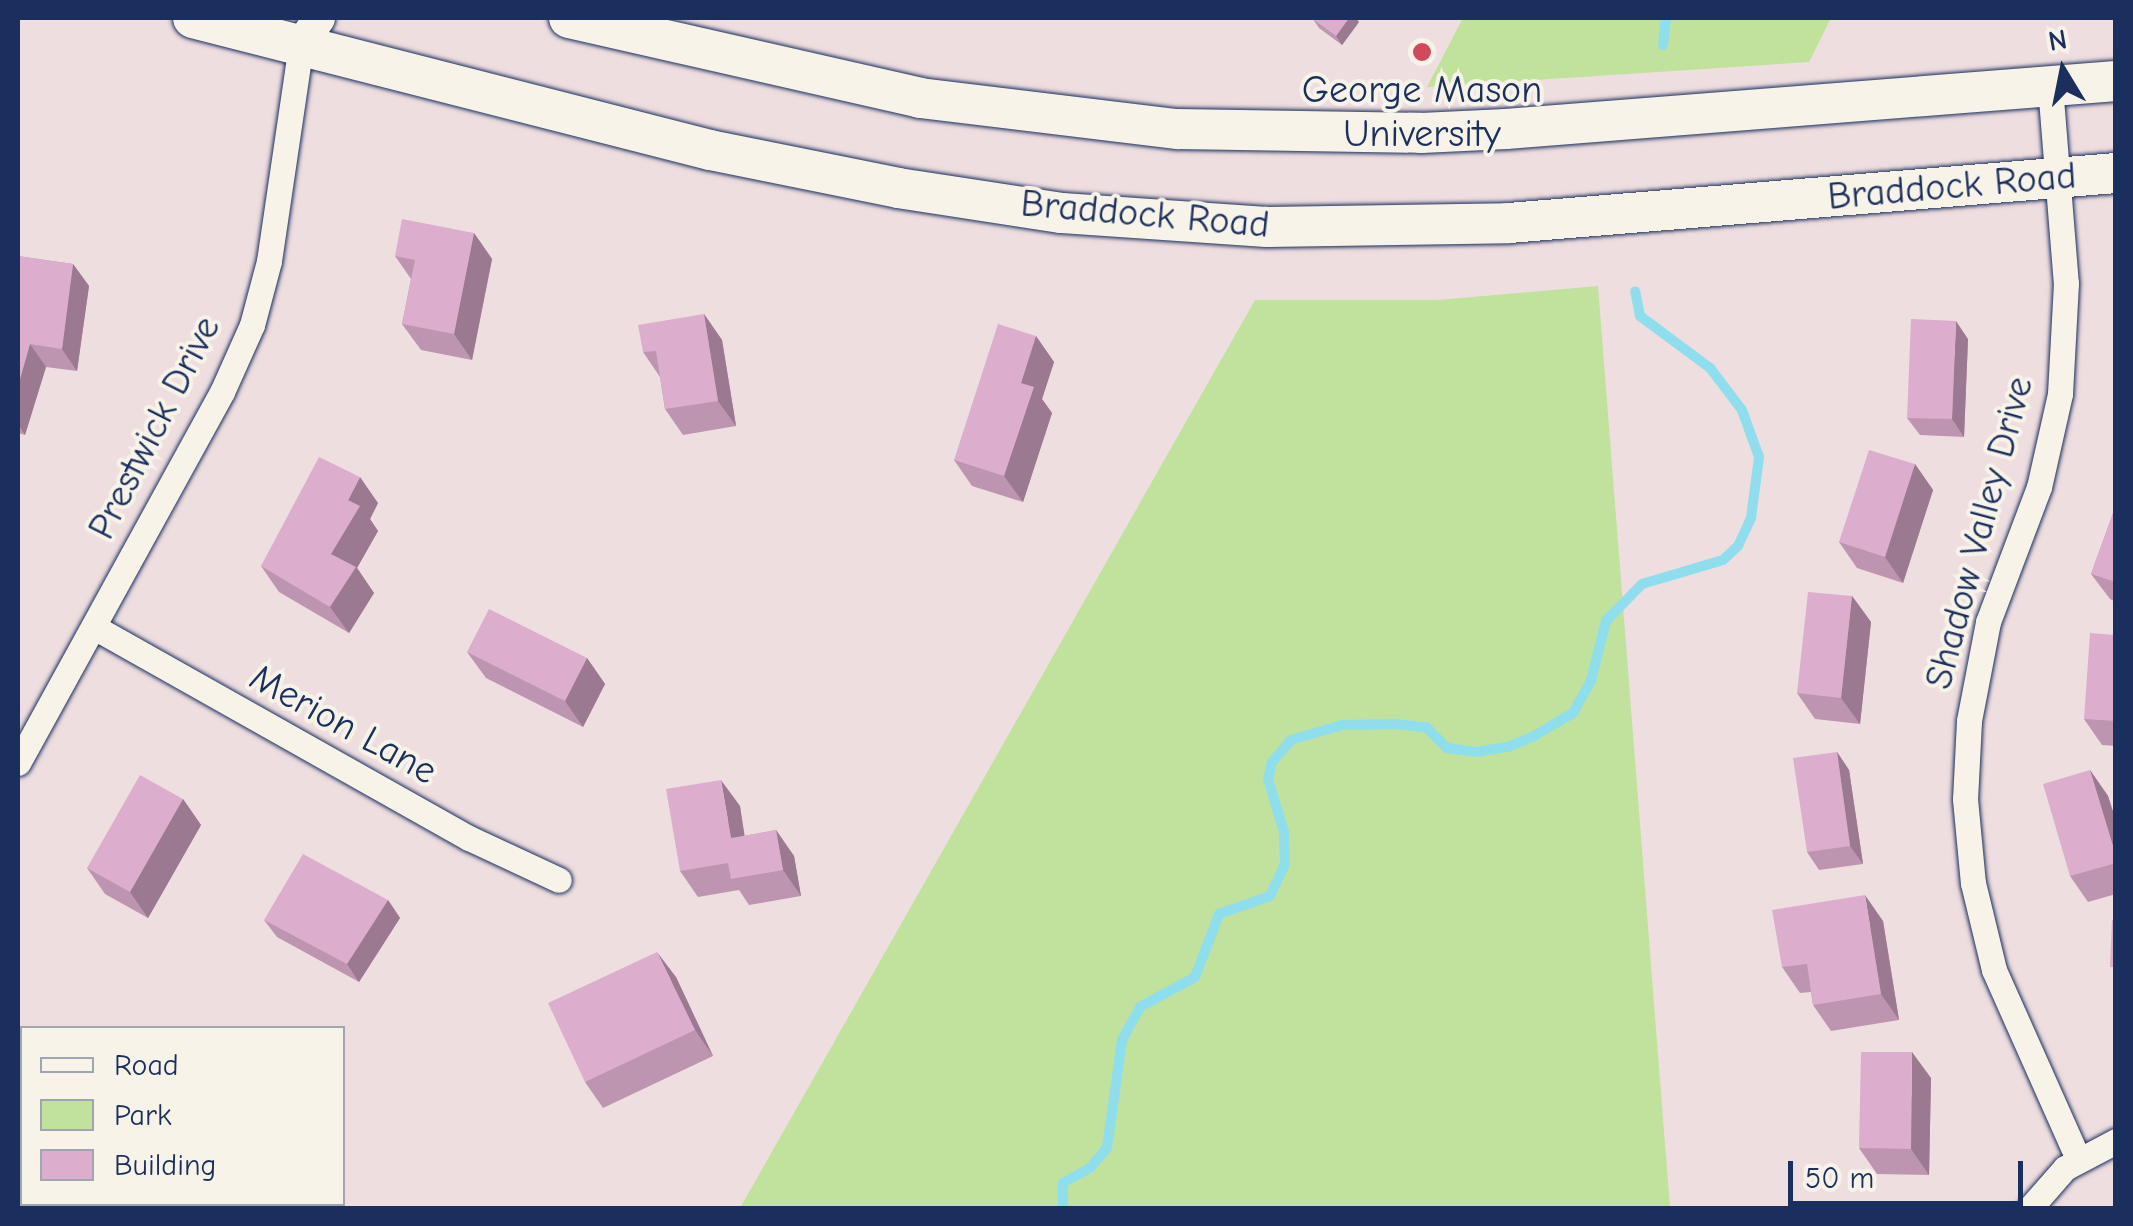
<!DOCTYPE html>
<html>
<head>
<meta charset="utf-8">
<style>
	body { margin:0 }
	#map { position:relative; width:2133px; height:1226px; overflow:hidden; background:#efdee0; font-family:"Comic Neue",sans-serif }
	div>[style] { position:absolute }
	.green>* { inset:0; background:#c0e29c }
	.stream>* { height:10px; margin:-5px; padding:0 5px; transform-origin:5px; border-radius:5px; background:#8fdeee }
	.roads { filter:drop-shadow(0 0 2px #1b2f5e) drop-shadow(0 0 2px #1b2f5e) }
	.minor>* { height:25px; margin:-12.5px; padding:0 12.5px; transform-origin:12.5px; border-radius:12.5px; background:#f7f3e8 }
	.tertiary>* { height:32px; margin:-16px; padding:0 16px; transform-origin:16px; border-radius:16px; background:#f7f3e8 }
	.primary>* { height:40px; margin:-20px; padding:0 20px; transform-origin:20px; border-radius:20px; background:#f7f3e8 }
	.wall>* { inset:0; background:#be95b0 }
	.shaded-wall>* { inset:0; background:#9b7990 }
	.building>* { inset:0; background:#ddadcd }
	.dots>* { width:28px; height:28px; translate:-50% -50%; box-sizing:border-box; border:5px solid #f7f3e8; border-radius:50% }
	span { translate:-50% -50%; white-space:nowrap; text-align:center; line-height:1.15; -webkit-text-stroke:8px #f7f3e8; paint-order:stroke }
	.poi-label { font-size:38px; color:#1b2f5e }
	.street-label { font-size:38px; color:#1b2f5e }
	.frame { position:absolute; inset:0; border:20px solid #1b2f5e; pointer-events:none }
	.legend { position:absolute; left:20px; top:1026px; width:325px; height:180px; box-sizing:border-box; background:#f7f3e8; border:2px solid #9fa5b1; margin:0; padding:12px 18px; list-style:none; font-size:30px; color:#1b2f5e }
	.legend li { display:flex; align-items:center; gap:20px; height:50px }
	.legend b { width:50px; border:2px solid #9fa5b1 }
	.north { position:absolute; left:2013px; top:20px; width:100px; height:100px; -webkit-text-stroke:8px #f7f3e8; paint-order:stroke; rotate:350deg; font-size:28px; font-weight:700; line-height:40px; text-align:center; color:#1b2f5e }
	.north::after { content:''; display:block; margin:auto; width:35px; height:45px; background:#1b2f5e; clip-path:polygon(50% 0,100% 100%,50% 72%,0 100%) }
	.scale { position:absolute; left:1788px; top:1161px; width:235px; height:45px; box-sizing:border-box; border:5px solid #1b2f5e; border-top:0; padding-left:12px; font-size:30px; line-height:35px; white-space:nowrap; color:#1b2f5e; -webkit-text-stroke:8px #f7f3e8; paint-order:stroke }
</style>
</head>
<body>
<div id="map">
	<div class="green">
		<div style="clip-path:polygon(1463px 18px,1831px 18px,1809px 62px,1427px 87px)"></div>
		<div style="clip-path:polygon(1598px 286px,1670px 1208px,740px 1208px,1255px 300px,1438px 300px)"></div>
	</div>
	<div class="stream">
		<div style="left:1663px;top:45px;width:27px;rotate:-84deg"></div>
		<div style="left:1063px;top:1208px;width:25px;rotate:-90deg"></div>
		<div style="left:1063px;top:1183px;width:31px;rotate:-29deg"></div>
		<div style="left:1090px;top:1168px;width:26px;rotate:-50deg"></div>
		<div style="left:1107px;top:1148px;width:109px;rotate:-82.1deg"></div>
		<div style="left:1122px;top:1040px;width:38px;rotate:-61deg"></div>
		<div style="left:1140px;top:1007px;width:63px;rotate:-28.6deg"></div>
		<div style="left:1195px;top:977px;width:67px;rotate:-69.1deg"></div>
		<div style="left:1219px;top:914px;width:54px;rotate:-19.4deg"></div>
		<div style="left:1270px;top:896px;width:35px;rotate:-65deg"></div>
		<div style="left:1285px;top:864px;width:32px;rotate:-92deg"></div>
		<div style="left:1284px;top:832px;width:55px;rotate:-106.8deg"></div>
		<div style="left:1268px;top:779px;width:17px;rotate:-77deg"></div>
		<div style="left:1272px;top:762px;width:29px;rotate:-49deg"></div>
		<div style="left:1291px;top:740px;width:53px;rotate:-16.4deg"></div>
		<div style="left:1342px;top:725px;width:53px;rotate:-1.1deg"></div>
		<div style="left:1395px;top:724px;width:31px;rotate:6deg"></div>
		<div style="left:1426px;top:727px;width:30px;rotate:45deg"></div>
		<div style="left:1447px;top:748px;width:28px;rotate:8deg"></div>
		<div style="left:1475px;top:752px;width:33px;rotate:-9deg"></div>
		<div style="left:1508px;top:747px;width:28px;rotate:-23deg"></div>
		<div style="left:1534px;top:736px;width:45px;rotate:-30.5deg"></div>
		<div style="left:1573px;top:713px;width:38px;rotate:-61deg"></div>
		<div style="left:1591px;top:680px;width:61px;rotate:-75.7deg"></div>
		<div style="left:1606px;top:621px;width:52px;rotate:-45.8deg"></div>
		<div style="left:1642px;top:584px;width:84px;rotate:-16.5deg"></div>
		<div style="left:1723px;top:560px;width:21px;rotate:-43deg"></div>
		<div style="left:1738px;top:546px;width:31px;rotate:-65deg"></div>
		<div style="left:1751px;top:518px;width:62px;rotate:-82.5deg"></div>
		<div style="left:1759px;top:457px;width:50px;rotate:-109.9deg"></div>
		<div style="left:1742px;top:410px;width:53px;rotate:-127.3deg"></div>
		<div style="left:1710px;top:368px;width:87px;rotate:-143.4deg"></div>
		<div style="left:1640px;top:316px;width:25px;rotate:-101deg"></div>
	</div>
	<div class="roads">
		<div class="minor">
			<div style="left:2050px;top:86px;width:198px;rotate:85.4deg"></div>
			<div style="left:2066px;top:283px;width:111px;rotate:93.1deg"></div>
			<div style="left:2060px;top:394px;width:95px;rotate:102.7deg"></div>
			<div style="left:2039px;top:487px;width:144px;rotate:110.7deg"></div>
			<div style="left:1988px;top:622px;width:101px;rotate:100.9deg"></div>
			<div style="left:1969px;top:721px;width:78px;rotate:92.9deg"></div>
			<div style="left:1965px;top:799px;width:84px;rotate:84.6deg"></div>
			<div style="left:1973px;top:883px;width:89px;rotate:76.4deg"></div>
			<div style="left:1994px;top:970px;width:207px;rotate:66deg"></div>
			<div style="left:94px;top:627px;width:430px;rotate:29.4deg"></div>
			<div style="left:469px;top:838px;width:99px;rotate:25deg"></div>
			<div style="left:18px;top:763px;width:423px;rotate:-61.2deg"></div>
			<div style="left:222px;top:392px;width:73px;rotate:-65.9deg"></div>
			<div style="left:252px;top:325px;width:66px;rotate:-75.1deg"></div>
			<div style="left:269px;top:261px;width:218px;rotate:-81.6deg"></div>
			<div style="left:2030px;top:1208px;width:53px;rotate:-48.8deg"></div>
			<div style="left:2065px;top:1168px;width:58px;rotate:-27.9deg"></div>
		</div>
		<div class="tertiary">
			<div style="left:301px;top:45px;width:32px;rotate:-56deg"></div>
		</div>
		<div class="primary">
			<div style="left:193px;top:18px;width:534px;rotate:14.32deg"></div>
			<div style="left:710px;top:150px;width:192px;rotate:11.4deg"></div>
			<div style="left:898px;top:188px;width:166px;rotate:8.7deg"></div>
			<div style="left:1062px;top:213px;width:205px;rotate:3.9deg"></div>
			<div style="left:1267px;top:227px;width:242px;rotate:-0.9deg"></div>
			<div style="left:1509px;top:223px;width:609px;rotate:-4.71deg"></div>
			<div style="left:569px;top:18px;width:360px;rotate:12.8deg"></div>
			<div style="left:920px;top:98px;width:260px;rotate:6.9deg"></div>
			<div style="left:1178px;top:129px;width:243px;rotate:0.9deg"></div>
			<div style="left:1421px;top:133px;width:85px;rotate:-2.7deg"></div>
			<div style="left:1506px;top:129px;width:612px;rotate:-4.5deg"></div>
		</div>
	</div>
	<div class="wall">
		<div style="clip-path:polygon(1313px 19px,1359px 22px,1342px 45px,1319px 28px)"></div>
		<div style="clip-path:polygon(474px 233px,492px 259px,472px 360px,421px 350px,402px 324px,411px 279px,395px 256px)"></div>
		<div style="clip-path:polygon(18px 256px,73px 264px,89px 286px,77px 371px,46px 367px,25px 435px,18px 433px)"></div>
		<div style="clip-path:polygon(704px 314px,722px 340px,736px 426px,683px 435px,665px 409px,660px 377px,643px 352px)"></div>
		<div style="clip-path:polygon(1036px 336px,1054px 362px,1042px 399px,1052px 413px,1023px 502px,972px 486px,954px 460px)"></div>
		<div style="clip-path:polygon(1968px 339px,1964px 437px,1920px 435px,1907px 418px)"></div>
		<div style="clip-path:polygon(1915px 464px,1933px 490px,1903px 583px,1857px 568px,1839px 542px)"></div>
		<div style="clip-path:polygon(378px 503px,370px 519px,378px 531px,357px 568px,374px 593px,349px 633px,279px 592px,261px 566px)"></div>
		<div style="clip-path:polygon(2116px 505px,2116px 602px,2110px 599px,2091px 574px)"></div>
		<div style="clip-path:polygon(1852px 596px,1871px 622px,1860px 724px,1815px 719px,1797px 693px)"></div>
		<div style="clip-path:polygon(2116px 635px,2116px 746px,2102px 745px,2084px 719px)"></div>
		<div style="clip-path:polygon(467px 652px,587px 658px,605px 684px,583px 727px,486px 678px)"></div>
		<div style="clip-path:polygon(1837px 752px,1849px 770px,1863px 864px,1819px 870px,1807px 852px)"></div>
		<div style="clip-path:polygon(2090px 770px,2108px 796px,2116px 821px,2116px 894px,2088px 902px,2070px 876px)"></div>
		<div style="clip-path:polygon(183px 799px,201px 825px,148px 918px,105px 894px,87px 868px)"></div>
		<div style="clip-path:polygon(740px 806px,744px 836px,776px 830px,794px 856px,801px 896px,749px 905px,739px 890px,698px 897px,680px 871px)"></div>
		<div style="clip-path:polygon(388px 900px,400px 918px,359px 982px,277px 937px,264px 920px)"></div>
		<div style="clip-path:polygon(1883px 921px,1899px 1020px,1831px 1031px,1813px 1005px,1811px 992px,1800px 993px,1782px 967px)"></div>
		<div style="clip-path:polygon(676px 977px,713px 1056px,603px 1108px,585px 1082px)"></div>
		<div style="clip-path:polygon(1931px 1078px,1929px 1175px,1877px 1174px,1859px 1148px)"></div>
	</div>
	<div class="shaded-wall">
		<div style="clip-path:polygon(1349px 18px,1356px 18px,1359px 22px,1342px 45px,1336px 36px)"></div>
		<div style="clip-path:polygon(474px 233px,492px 259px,472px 360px,454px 334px)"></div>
		<div style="clip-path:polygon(73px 264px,89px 286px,77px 371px,62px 349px)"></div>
		<div style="clip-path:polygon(704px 314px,722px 340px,736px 426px,718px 401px)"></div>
		<div style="clip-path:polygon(1956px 321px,1968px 339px,1964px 437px,1952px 419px)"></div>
		<div style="clip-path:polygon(1036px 336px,1054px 362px,1042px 399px,1052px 413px,1023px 502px,1004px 476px,1021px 383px)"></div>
		<div style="clip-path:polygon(30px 344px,46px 367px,25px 435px,18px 424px,18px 386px)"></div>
		<div style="clip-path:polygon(1915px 464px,1933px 490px,1903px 583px,1885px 557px)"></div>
		<div style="clip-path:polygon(360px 477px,378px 503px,370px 519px,378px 531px,357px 568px,374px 593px,349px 633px,330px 607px,331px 554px,348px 500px)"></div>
		<div style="clip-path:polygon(1852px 596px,1871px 622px,1860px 724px,1841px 698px)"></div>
		<div style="clip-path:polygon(587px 658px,605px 684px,583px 727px,565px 701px)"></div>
		<div style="clip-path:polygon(1837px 752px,1849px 770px,1863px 864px,1850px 846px)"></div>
		<div style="clip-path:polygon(2090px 770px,2108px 796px,2116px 821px,2116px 856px)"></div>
		<div style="clip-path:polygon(721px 780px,740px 806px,749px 864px,731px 838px)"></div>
		<div style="clip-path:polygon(183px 799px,201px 825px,148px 918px,130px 892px)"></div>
		<div style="clip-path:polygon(776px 830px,794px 856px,801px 896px,783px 870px)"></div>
		<div style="clip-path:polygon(1865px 895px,1883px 921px,1899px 1020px,1881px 994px)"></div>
		<div style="clip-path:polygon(388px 900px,400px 918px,359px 982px,347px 964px)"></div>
		<div style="clip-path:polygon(657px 952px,676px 977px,713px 1056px,695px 1030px)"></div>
		<div style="clip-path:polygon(1912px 1052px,1931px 1078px,1929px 1175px,1911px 1149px)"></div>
	</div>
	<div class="building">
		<div style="clip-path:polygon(1314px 18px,1349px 18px,1336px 36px,1313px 19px)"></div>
		<div style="clip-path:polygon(402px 219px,474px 233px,454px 334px,402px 324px,415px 260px,395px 256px)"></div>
		<div style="clip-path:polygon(18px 256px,73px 264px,62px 349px,30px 344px,18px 386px)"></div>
		<div style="clip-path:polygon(704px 314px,718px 401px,665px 409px,656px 351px,643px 352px,638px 325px)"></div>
		<div style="clip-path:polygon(1911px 319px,1956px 321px,1952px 419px,1907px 418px)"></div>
		<div style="clip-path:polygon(998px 324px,1036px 336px,1021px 383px,1034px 387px,1004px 476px,954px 460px)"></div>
		<div style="clip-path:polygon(1869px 450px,1915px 464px,1885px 557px,1839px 542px)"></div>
		<div style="clip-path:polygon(319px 457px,360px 477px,348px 500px,360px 506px,331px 554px,356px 567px,330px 607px,261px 566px)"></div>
		<div style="clip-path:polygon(2116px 505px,2116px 582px,2091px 574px)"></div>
		<div style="clip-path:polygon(1808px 592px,1852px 596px,1841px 698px,1797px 693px)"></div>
		<div style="clip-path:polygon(489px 609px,587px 658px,565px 701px,467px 652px)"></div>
		<div style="clip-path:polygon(2090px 633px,2116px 635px,2116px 721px,2084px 719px)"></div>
		<div style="clip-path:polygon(1837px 752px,1850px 846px,1807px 852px,1793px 758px)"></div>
		<div style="clip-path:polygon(2090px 770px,2116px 856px,2116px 863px,2070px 876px,2043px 784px)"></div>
		<div style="clip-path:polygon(140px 775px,183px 799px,130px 892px,87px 868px)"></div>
		<div style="clip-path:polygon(721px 780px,731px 838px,776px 830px,783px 870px,731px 879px,728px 863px,680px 871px,666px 789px)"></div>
		<div style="clip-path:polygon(303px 854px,388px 900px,347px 964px,264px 920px)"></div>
		<div style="clip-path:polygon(1865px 895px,1881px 994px,1813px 1005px,1807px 964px,1782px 967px,1772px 910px)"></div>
		<div style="clip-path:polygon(2112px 920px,2116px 920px,2116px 967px,2110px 967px)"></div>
		<div style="clip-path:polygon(657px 952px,695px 1030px,585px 1082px,548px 1003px)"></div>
		<div style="clip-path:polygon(1861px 1052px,1912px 1052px,1911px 1149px,1859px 1148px)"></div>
	</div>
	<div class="dots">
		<div style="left:1422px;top:52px;background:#d1495b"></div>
	</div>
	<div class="poi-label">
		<span style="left:1422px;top:113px">George Mason<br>University</span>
	</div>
	<div class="street-label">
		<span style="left:1952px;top:187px;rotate:-5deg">Braddock Road</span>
		<span style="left:1145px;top:215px;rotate:5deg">Braddock Road</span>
		<span style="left:155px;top:428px;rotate:-63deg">Prestwick Drive</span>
		<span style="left:1980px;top:533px;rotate:-75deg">Shadow Valley Drive</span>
		<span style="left:343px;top:725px;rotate:29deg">Merion Lane</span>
	</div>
	<div class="frame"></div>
	<ul class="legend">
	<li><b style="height:12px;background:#f7f3e8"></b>Road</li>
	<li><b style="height:28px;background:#c0e29c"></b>Park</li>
	<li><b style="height:28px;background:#ddadcd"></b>Building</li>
	</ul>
	<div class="north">N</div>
	<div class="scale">50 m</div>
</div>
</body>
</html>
